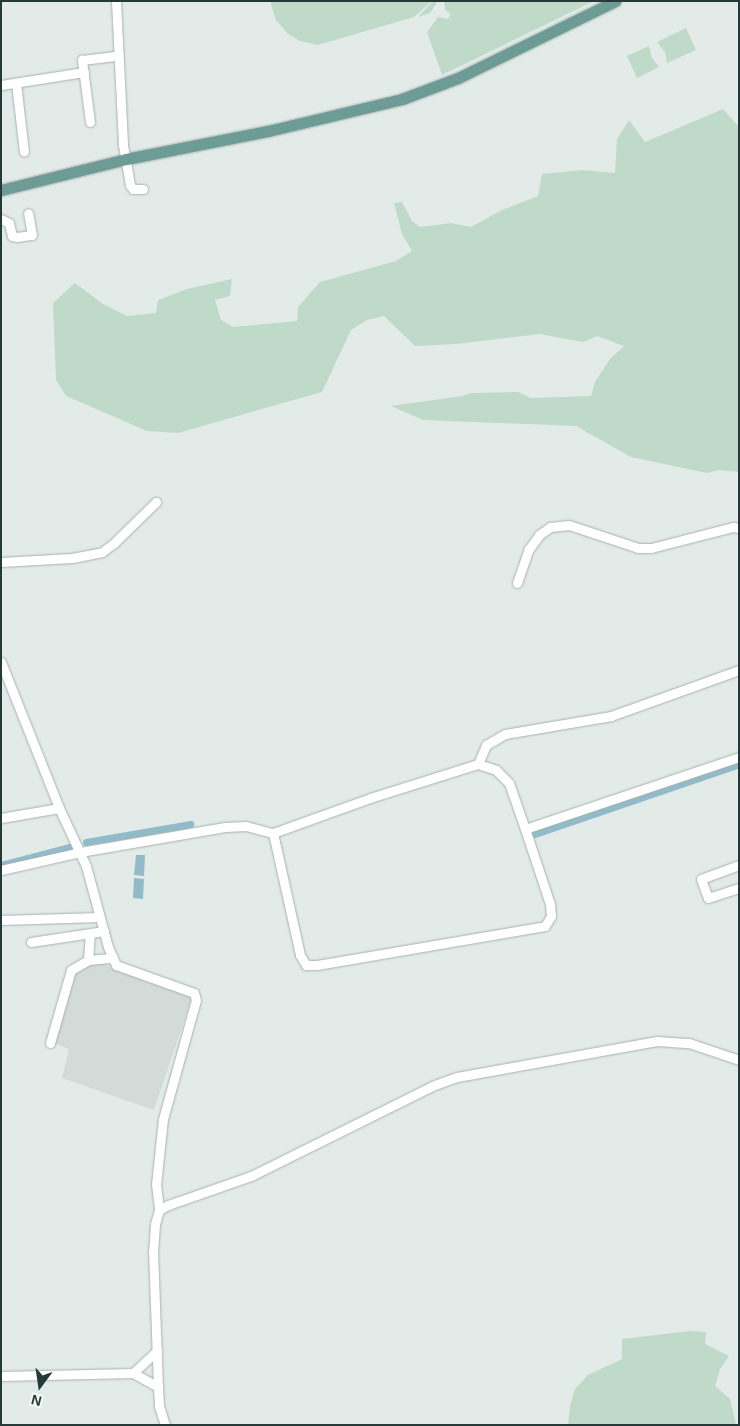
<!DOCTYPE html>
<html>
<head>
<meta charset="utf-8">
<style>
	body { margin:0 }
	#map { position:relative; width:740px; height:1426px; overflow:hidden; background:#e3ebe9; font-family:Arial,sans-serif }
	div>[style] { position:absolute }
	.built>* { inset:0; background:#d2dbd8 }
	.green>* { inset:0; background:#bfdac9 }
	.water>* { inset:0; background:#92bbc9 }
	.canal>* { height:7px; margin:-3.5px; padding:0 3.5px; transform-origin:3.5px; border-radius:3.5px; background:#92bbc9 }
	.roads { filter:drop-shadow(0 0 1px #a6b2b0) drop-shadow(0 0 1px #a6b2b0) }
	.minor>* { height:9px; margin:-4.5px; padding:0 4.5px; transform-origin:4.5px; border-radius:4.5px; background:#fff }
	.major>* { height:11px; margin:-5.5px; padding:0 5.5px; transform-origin:5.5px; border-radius:5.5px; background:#6d9b95 }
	span { translate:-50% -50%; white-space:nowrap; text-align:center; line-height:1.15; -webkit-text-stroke:5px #f4f8f6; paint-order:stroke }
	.frame { position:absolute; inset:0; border:2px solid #253a37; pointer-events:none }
	.north { position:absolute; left:15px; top:1361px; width:50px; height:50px; -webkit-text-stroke:4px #f4f8f6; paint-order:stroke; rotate:194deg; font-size:14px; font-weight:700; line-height:20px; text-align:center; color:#253a37 }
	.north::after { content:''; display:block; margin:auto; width:18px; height:22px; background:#253a37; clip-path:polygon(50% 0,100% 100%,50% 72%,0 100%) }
</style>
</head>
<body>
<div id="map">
	<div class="built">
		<div style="clip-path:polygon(97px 962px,189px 996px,191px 1000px,154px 1110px,62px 1078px,69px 1049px,54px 1043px,74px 975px,81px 968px)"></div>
	</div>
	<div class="green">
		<div style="clip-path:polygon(270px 1px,432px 1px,414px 17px,318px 45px,300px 41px,288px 34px,276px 20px)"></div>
		<div style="clip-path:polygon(433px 1px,438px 1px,430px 13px,418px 17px)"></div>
		<div style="clip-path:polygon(444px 1px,594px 1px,442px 75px,427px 32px,438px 17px,448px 19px,451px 14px,445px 10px)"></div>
		<div style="clip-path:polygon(686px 28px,696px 50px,667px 63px,665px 52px,657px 42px)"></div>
		<div style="clip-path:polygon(649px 46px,652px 58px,659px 67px,637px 78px,627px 56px)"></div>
		<div style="clip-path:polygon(723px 109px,739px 127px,739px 472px,719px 470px,707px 473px,631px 457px,576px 426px,423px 420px,391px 406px,462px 396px,471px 393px,518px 392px,531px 398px,591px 396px,595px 382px,610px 359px,624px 346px,597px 336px,583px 342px,540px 334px,456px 344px,415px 346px,384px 316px,367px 320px,351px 330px,322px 392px,178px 433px,147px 431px,66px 396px,56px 380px,53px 303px,75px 283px,103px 304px,127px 316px,156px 313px,158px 300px,187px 289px,232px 279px,230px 296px,215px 300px,221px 320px,233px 327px,297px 321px,298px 307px,320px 282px,396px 261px,412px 251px,402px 234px,394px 203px,402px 202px,412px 221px,420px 227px,451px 223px,471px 227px,502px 210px,538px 196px,542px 174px,583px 170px,615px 173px,617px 139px,629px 120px,645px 142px)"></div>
		<div style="clip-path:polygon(690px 1331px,706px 1332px,705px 1344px,729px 1356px,720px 1369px,715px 1386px,730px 1399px,736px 1425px,568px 1425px,570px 1406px,575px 1389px,588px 1375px,622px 1359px,622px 1339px)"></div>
	</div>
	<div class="water">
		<div style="clip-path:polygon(136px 855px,145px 855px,144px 876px,134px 875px)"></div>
		<div style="clip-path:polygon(134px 878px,144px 879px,143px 899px,133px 898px)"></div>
	</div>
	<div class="canal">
		<div style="left:535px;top:834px;width:216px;rotate:-18.9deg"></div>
		<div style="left:86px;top:842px;width:106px;rotate:-9.8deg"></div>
		<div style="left:1px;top:865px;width:74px;rotate:-14.8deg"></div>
	</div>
	<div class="roads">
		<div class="minor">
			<div style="left:116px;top:1px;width:144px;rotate:87.2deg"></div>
			<div style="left:123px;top:145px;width:41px;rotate:80.1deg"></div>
			<div style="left:130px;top:185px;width:5px;rotate:53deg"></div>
			<div style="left:133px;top:189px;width:10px"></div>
			<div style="left:16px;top:83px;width:69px;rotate:83.4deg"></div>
			<div style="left:1px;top:85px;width:84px;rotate:-8.9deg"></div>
			<div style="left:90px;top:122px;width:63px;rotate:-97.4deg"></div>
			<div style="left:82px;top:60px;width:35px;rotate:-7deg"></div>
			<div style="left:1px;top:219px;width:9px;rotate:27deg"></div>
			<div style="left:9px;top:223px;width:13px;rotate:77deg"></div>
			<div style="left:12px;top:236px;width:5px;rotate:11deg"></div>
			<div style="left:17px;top:237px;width:15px;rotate:-8deg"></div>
			<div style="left:32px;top:235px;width:22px;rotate:-100deg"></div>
			<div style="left:1px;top:562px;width:71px;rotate:-3.2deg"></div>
			<div style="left:72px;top:558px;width:31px;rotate:-11deg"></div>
			<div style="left:102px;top:552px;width:15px;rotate:-37deg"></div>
			<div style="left:114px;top:543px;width:59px;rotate:-44.3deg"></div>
			<div style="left:517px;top:583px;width:36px;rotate:-71deg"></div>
			<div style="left:529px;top:549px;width:17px;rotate:-54deg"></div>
			<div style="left:539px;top:535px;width:14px;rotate:-36deg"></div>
			<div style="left:550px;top:527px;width:19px;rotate:-6deg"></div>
			<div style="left:569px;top:525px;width:73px;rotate:18.4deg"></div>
			<div style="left:638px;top:548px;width:13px"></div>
			<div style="left:651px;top:548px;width:85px;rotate:-14.4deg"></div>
			<div style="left:733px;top:527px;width:6px;rotate:9deg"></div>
			<div style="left:1px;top:662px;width:157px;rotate:68.3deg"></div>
			<div style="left:59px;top:808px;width:64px;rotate:65deg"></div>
			<div style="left:86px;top:866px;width:84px;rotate:74.8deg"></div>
			<div style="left:108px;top:947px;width:20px;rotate:66deg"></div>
			<div style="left:116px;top:965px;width:83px;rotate:19.7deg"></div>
			<div style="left:194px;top:993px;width:7px;rotate:74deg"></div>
			<div style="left:196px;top:1000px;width:123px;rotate:105.5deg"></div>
			<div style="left:163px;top:1119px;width:65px;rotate:96.1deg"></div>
			<div style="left:156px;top:1184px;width:26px;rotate:83deg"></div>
			<div style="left:478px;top:764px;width:21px;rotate:-67deg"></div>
			<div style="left:486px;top:745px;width:22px;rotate:-30deg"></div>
			<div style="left:505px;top:734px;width:108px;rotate:-9.6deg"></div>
			<div style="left:611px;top:716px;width:136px;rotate:-19.8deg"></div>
			<div style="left:1px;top:818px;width:59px;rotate:-9.8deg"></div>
			<div style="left:273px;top:833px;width:125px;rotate:77.5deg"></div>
			<div style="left:300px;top:955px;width:12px;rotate:59deg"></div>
			<div style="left:306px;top:965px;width:11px"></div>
			<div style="left:317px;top:965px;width:231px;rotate:-9.7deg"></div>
			<div style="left:545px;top:926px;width:12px;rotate:-59deg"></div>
			<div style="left:551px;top:916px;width:12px;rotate:-95deg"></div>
			<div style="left:550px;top:904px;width:79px;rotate:-108.4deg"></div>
			<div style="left:739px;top:865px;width:40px;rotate:159.8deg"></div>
			<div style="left:701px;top:879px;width:20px;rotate:70deg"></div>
			<div style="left:708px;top:898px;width:33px;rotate:-18deg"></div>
			<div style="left:1px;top:870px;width:81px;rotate:-12.8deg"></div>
			<div style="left:80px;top:852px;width:147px;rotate:-9.8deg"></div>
			<div style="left:225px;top:827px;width:21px;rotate:-3deg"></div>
			<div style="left:246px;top:826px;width:28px;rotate:15deg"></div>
			<div style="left:273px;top:833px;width:103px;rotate:-19.8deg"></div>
			<div style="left:370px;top:798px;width:113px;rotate:-17.5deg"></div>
			<div style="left:478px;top:764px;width:19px;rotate:18deg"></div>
			<div style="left:496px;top:770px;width:18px;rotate:45deg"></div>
			<div style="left:509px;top:783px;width:49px;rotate:70.8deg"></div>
			<div style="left:525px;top:829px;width:226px;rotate:-18.6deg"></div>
			<div style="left:1px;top:920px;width:99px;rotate:-1.7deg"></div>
			<div style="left:31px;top:942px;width:74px;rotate:-8.6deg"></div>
			<div style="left:88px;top:960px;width:25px;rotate:-5deg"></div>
			<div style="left:50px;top:1043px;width:76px;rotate:-74deg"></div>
			<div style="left:71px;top:970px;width:20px;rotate:-30deg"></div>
			<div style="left:88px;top:960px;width:26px;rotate:-86deg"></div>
			<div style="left:133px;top:1373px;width:33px;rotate:-43deg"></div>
			<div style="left:1px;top:1376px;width:132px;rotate:-1.3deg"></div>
			<div style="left:133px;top:1373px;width:29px;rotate:29deg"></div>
			<div style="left:165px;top:1425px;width:20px;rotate:-108deg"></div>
			<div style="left:159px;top:1406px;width:19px;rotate:-93deg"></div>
			<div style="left:158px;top:1387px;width:134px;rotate:-92.1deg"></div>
			<div style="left:153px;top:1253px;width:29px;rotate:-86deg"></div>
			<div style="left:155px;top:1224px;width:15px;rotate:-74deg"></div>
			<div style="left:159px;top:1210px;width:10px;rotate:-29deg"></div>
			<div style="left:168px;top:1205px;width:88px;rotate:-19.3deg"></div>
			<div style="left:251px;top:1176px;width:202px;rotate:-26.4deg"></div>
			<div style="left:432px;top:1086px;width:27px;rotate:-20deg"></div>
			<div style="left:457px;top:1077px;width:203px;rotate:-10.2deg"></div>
			<div style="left:657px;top:1041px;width:32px;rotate:4deg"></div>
			<div style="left:689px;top:1043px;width:53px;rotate:18.8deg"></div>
		</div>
		<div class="major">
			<div style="left:1px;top:190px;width:129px;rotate:-13.9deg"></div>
			<div style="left:126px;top:159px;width:145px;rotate:-11.2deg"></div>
			<div style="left:268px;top:131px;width:138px;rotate:-13.4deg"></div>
			<div style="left:402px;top:99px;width:60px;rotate:-20.6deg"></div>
			<div style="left:458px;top:78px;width:175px;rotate:-26.1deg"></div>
		</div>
	</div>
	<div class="frame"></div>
	<div class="north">N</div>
</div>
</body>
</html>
